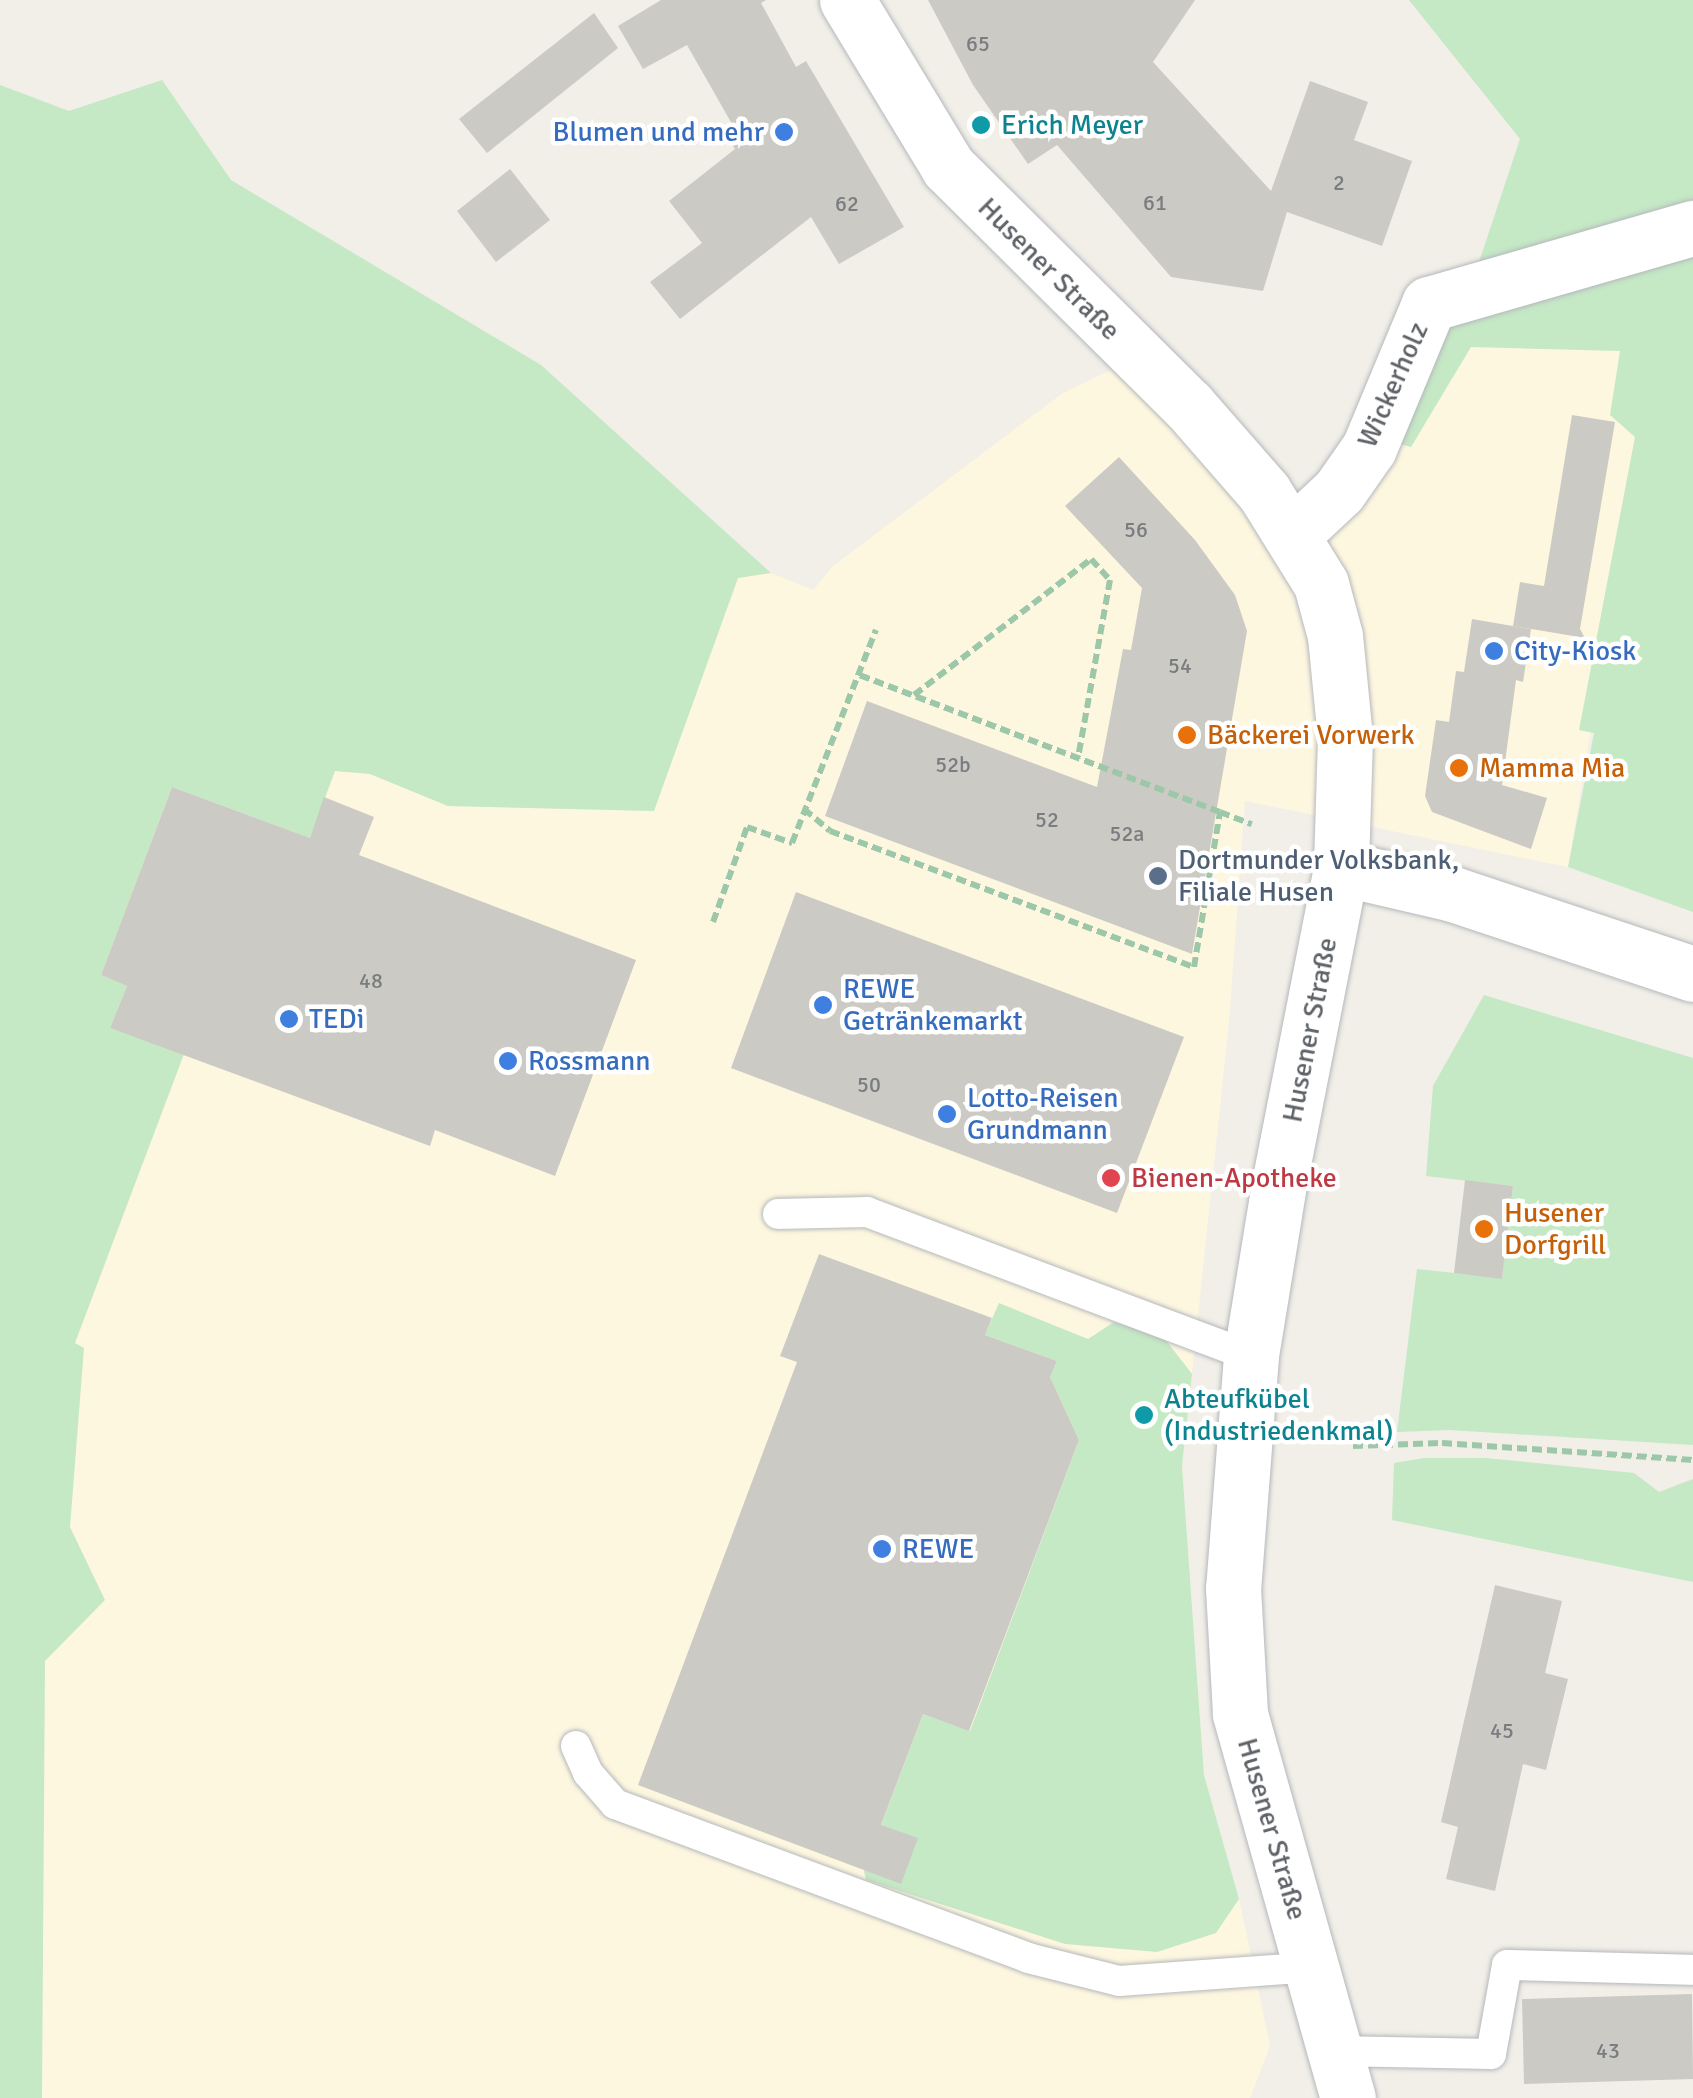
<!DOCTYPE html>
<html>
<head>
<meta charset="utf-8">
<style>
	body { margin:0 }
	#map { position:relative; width:1693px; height:2098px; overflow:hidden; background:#f1efe8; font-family:Signika,sans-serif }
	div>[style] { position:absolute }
	.commercial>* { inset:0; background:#fef7e0 }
	.green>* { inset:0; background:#c5e8c5 }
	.building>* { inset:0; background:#cccac5 }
	.path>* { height:6px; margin-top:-3px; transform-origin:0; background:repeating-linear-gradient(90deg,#9cc7a9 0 10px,transparent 0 15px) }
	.roads { filter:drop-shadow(0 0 2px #b5b8bc) drop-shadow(0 0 2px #b5b8bc) }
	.lane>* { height:30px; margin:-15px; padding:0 15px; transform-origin:15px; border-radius:15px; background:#fff }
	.street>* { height:55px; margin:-27.5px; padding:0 27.5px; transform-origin:27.5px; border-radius:27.5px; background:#fff }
	.secondary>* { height:55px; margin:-27.5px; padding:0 27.5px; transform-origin:27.5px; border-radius:27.5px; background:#fff }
	.dots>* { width:28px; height:28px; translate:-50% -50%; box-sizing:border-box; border:5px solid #fff; border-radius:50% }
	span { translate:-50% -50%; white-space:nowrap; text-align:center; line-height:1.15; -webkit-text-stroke:9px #fff; paint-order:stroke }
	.number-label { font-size:22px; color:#7a7d7f }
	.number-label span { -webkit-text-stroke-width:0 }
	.culture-label { font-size:28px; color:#0d838f }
	.left { translate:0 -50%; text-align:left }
	.shop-label { font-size:28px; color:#366cbe }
	.right { translate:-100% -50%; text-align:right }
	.street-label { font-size:28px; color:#5f6368 }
	.food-label { font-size:28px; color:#c56008 }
	.service-label { font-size:28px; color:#4e5e75 }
	.health-label { font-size:28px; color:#be3a42 }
</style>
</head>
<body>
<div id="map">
	<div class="commercial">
		<div style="clip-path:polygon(1471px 346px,1654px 351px,1568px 867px,1245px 801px,1229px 1022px,1182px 1466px,1204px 1775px,1239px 1899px,1270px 2046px,1250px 2098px,42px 2098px,24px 741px,370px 774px,448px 806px,653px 811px,738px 578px,771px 573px,813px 590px,833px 566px,1063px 393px,1132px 360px,1291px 541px,1377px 437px,1411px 447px)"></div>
	</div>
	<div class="green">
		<div style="clip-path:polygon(1409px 0,1693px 0,1693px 220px,1474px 277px,1520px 139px)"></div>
		<div style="clip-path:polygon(162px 80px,231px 180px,541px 365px,771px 573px,738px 578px,654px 811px,448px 806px,370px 774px,335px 771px,310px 838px,172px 787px,101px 975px,127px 986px,110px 1028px,184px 1054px,75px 1343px,84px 1348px,70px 1527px,105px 1600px,45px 1661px,42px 2098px,0 2098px,0 85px,69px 111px)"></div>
		<div style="clip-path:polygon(1693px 240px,1693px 912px,1568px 867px,1594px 733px,1579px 730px,1635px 437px,1610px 415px,1620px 351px,1471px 347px,1411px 447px,1377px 437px,1430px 315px)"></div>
		<div style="clip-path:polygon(1484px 995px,1693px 1058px,1693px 1445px,1449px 1430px,1397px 1432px,1417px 1269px,1502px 1278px,1513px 1186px,1426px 1176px,1433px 1086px)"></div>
		<div style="clip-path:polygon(999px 1303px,1088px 1339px,1114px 1322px,1165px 1339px,1192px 1374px,1182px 1466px,1204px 1775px,1239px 1899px,1216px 1933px,1157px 1952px,1065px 1944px,866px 1880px,864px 1871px,923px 1714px,970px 1731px,1079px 1440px,1050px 1377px,1057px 1361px,985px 1335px)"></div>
		<div style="clip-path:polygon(1424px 1458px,1486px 1458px,1634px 1473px,1659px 1492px,1693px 1479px,1693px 1582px,1392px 1520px,1394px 1463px)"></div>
	</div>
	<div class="building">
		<div style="clip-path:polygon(661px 0,766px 0,761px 3px,796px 67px,806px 61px,904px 227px,839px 264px,811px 217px,680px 319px,650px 282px,702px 243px,669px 201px,735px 149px,731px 143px,740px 138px,687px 45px,643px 69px,618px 26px)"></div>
		<div style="clip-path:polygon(928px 0,1195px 0,1153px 62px,1271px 191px,1310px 81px,1368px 102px,1354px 140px,1412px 161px,1382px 246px,1287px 212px,1263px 291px,1171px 277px,1057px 145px,1028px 164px,973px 85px)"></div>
		<div style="clip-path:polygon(594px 13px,618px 48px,487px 153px,459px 119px)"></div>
		<div style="clip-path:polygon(510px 169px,550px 220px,496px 262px,457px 211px)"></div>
		<div style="clip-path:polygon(1572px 415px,1615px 422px,1580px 629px,1585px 638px,1513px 626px,1520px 582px,1544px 586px)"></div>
		<div style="clip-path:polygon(1119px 457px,1195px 540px,1235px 595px,1247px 631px,1192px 954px,825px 816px,867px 701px,1097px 787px,1123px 649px,1131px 650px,1142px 588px,1065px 506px)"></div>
		<div style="clip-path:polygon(1472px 619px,1531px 629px,1523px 682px,1516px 680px,1502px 785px,1547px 798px,1531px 849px,1432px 812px,1425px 796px,1436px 720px,1449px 722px,1456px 671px,1464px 672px)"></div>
		<div style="clip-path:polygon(172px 787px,310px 838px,324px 797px,374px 817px,359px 855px,636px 960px,555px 1176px,435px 1130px,430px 1146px,110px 1028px,127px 986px,101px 975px)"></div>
		<div style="clip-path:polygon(796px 892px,1184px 1037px,1117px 1213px,731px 1068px)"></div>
		<div style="clip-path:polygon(1465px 1180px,1513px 1186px,1502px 1279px,1454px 1273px)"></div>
		<div style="clip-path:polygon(819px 1254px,992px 1318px,985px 1335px,1057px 1361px,1050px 1377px,1079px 1440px,969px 1731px,923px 1714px,881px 1825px,918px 1838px,901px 1884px,638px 1785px,797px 1362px,780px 1356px)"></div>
		<div style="clip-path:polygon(1495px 1585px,1562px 1601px,1545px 1673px,1568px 1679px,1546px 1770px,1523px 1764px,1495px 1891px,1446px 1879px,1458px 1827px,1441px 1822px)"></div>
		<div style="clip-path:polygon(1692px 1994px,1693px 2079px,1524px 2084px,1522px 1999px)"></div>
	</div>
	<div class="path">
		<div style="left:914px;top:695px;width:223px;rotate:-37.5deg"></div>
		<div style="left:1091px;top:559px;width:28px;rotate:48deg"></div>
		<div style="left:1110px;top:580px;width:181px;rotate:100.2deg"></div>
		<div style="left:804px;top:809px;width:34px;rotate:40deg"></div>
		<div style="left:830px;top:831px;width:389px;rotate:20.5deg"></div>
		<div style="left:1194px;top:967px;width:157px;rotate:-80.5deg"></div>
		<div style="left:1220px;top:812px;width:389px;rotate:-159.2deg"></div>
		<div style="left:1220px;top:812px;width:34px;rotate:21deg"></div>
		<div style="left:713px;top:922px;width:101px;rotate:-70.3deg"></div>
		<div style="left:747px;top:827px;width:48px;rotate:19.6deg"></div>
		<div style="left:792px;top:843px;width:229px;rotate:-68.5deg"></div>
		<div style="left:1353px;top:1446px;width:89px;rotate:-1.9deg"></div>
		<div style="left:1442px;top:1443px;width:252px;rotate:3.9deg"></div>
	</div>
	<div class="roads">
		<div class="lane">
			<div style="left:778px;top:1214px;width:89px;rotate:-1.3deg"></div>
			<div style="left:867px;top:1212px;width:410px;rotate:20.6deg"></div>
			<div style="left:576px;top:1746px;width:30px;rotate:66deg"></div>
			<div style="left:588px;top:1773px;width:41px;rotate:48.9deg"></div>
			<div style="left:615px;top:1804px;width:441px;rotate:20.4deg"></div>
			<div style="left:1028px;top:1958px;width:94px;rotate:14.2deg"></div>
			<div style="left:1119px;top:1981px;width:194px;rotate:-4.1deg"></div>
			<div style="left:1335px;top:2051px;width:156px;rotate:1.1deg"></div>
			<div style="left:1491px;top:2054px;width:90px;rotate:-79.8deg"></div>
			<div style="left:1507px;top:1965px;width:186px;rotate:1.5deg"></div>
		</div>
		<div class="street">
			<div style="left:1292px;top:535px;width:64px;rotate:-43.1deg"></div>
			<div style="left:1339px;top:491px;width:52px;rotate:-55.1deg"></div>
			<div style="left:1369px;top:448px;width:156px;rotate:-67.4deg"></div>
			<div style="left:1429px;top:304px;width:275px;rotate:-16.1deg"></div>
			<div style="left:1341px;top:868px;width:115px;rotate:13.1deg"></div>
			<div style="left:1453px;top:894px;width:253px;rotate:18.4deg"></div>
		</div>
		<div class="secondary">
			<div style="left:847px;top:0;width:195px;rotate:58.8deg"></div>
			<div style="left:948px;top:167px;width:338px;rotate:44.8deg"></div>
			<div style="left:1188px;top:405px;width:116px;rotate:48.9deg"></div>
			<div style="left:1264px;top:492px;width:108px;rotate:58.2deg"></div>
			<div style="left:1321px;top:584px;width:54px;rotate:74.9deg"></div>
			<div style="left:1335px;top:636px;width:102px;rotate:84.4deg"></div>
			<div style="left:1345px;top:738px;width:130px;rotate:91.8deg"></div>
			<div style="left:1341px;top:868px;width:316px;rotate:101.1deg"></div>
			<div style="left:1280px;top:1178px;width:180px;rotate:99.3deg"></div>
			<div style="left:1251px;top:1356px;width:233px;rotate:94.4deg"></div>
			<div style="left:1233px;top:1588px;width:126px;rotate:86.8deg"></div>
			<div style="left:1240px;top:1714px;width:399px;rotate:74.3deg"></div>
		</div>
	</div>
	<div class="dots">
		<div style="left:981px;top:125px;background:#0f9aa8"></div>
		<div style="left:784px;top:132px;background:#3f7fe0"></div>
		<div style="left:1494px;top:651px;background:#3f7fe0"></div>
		<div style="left:1187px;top:735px;background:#e8710a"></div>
		<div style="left:1459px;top:768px;background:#e8710a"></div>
		<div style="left:1158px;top:876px;background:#5c6f8a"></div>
		<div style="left:823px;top:1005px;background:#3f7fe0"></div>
		<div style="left:289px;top:1019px;background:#3f7fe0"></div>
		<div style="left:508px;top:1061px;background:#3f7fe0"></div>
		<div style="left:947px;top:1114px;background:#3f7fe0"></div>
		<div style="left:1111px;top:1178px;background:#e0444e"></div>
		<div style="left:1484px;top:1229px;background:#e8710a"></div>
		<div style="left:1144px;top:1415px;background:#0f9aa8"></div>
		<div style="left:882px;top:1549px;background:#3f7fe0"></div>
	</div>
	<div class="number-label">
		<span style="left:978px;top:44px">65</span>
		<span style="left:1339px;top:183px">2</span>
		<span style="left:1155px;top:203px">61</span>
		<span style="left:847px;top:204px">62</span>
		<span style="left:1136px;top:530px">56</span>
		<span style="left:1180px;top:666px">54</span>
		<span style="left:953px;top:765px">52b</span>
		<span style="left:1047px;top:820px">52</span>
		<span style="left:1127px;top:834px">52a</span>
		<span style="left:371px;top:981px">48</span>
		<span style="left:869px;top:1085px">50</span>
		<span style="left:1502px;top:1731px">45</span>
		<span style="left:1608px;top:2051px">43</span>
	</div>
	<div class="culture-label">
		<span class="left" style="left:1001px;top:125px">Erich Meyer</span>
		<span class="left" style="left:1164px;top:1415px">Abteufkübel<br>(Industriedenkmal)</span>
	</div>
	<div class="shop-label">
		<span class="right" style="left:764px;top:132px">Blumen und mehr</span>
		<span class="left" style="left:1514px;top:651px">City-Kiosk</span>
		<span class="left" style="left:843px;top:1005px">REWE<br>Getränkemarkt</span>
		<span class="left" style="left:309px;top:1019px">TEDi</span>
		<span class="left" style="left:528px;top:1061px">Rossmann</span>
		<span class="left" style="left:967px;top:1114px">Lotto-Reisen<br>Grundmann</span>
		<span class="left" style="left:902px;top:1549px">REWE</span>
	</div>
	<div class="street-label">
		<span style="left:1049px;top:269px;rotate:45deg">Husener Straße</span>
		<span style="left:1393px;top:385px;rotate:-66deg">Wickerholz</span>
		<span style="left:1310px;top:1030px;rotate:-79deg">Husener Straße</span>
		<span style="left:1272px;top:1829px;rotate:74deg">Husener Straße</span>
	</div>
	<div class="food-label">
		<span class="left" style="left:1207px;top:735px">Bäckerei Vorwerk</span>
		<span class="left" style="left:1479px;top:768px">Mamma Mia</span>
		<span class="left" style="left:1504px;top:1229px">Husener<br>Dorfgrill</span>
	</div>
	<div class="service-label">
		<span class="left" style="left:1178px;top:876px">Dortmunder Volksbank,<br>Filiale Husen</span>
	</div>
	<div class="health-label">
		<span class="left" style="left:1131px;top:1178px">Bienen-Apotheke</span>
	</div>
</div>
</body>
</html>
